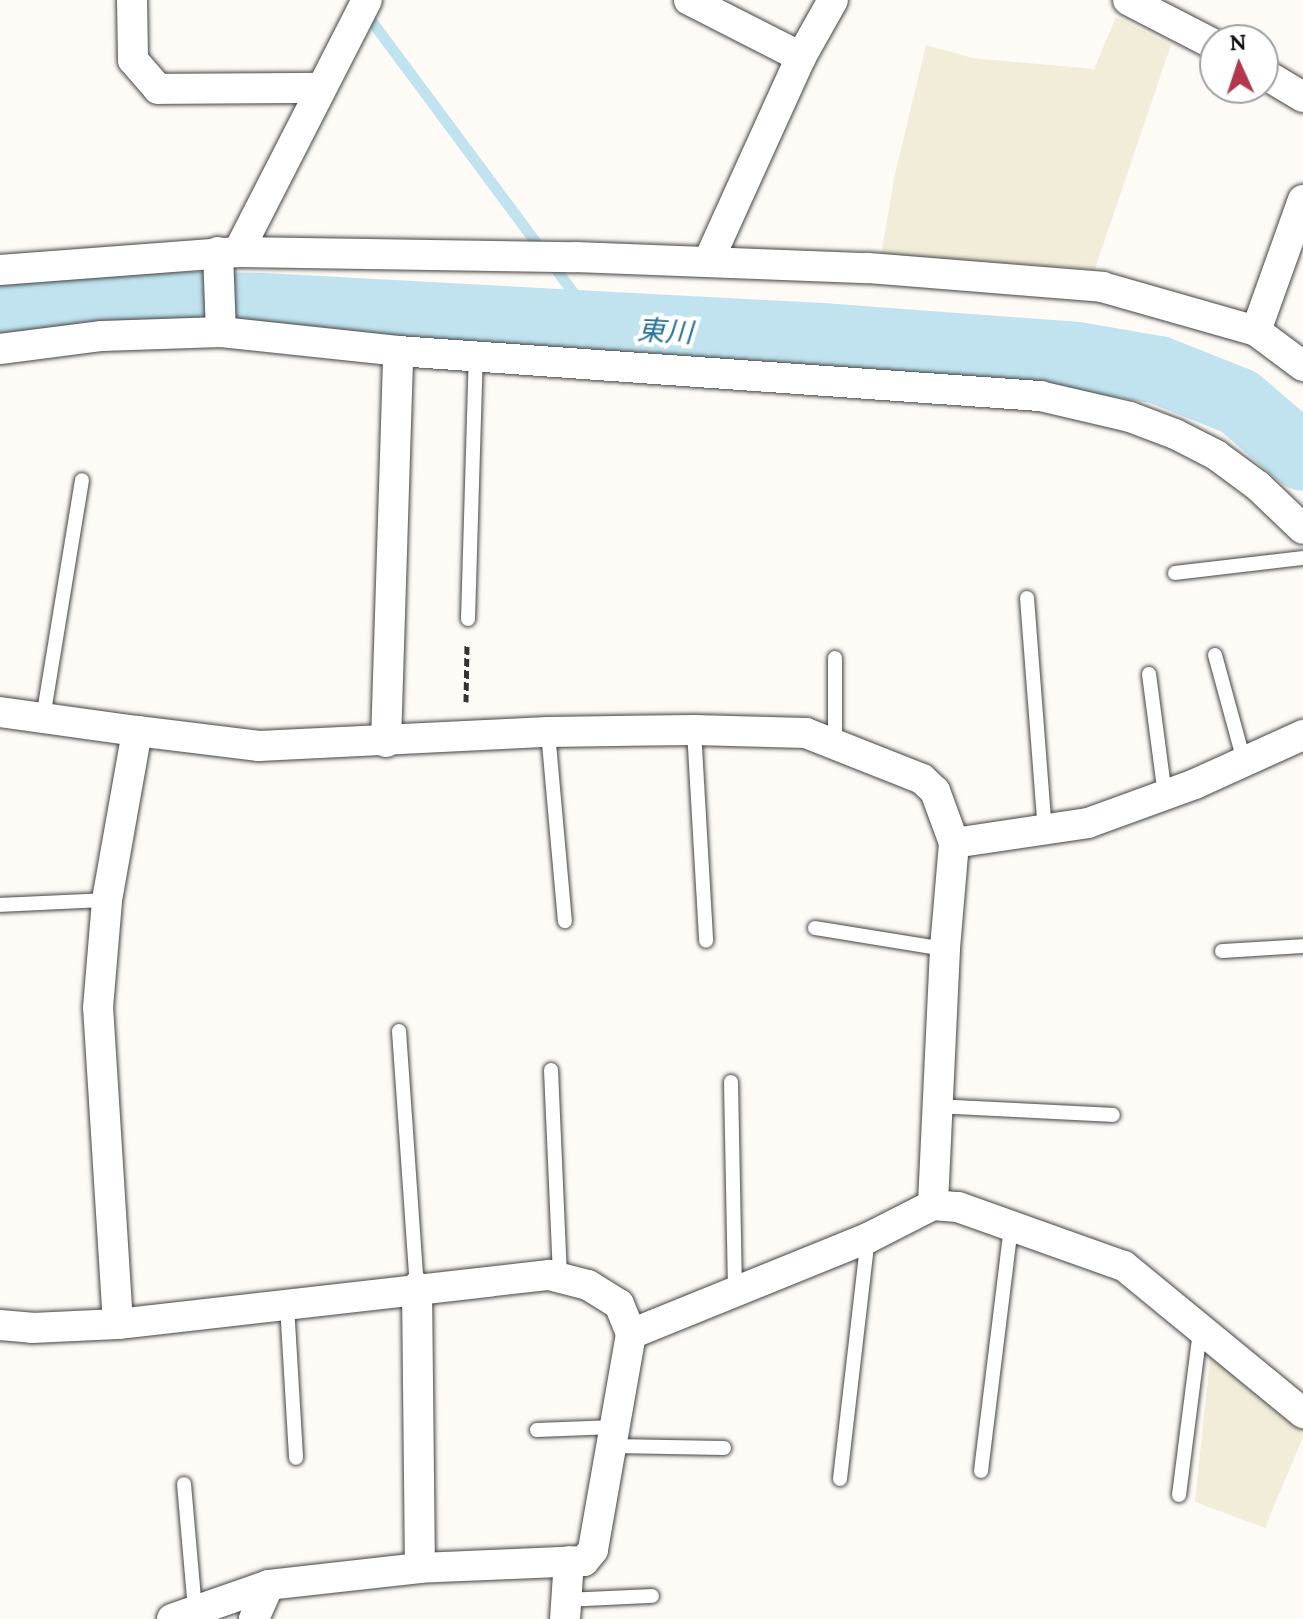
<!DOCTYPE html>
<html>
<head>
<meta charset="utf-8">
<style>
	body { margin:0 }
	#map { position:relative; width:1303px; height:1619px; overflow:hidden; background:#fefbf6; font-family:Lora,"Noto Sans JP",serif }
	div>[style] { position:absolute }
	.farmland>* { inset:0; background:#f2edd8 }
	.stream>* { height:11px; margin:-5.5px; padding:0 5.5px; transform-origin:5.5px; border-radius:5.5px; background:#c0e3ef }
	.river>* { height:68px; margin:-34px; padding:0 34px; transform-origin:34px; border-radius:34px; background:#c0e3ef }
	.path>* { height:5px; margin-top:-2.5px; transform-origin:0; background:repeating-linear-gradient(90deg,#333 0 8px,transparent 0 12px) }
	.roads { filter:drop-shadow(0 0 2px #444) drop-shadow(0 0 2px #444) }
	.lane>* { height:14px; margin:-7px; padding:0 7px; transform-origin:7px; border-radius:7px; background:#fff }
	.street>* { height:30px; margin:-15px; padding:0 15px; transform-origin:15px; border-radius:15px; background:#fff }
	span { translate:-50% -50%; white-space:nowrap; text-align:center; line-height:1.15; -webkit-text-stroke:8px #fff; paint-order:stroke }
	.water-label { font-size:28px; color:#287195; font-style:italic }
	.north { position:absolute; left:1199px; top:24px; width:80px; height:80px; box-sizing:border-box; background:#fff; border:2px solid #a0a0a0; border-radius:50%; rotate:357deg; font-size:22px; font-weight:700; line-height:32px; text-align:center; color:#111 }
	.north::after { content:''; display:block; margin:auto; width:28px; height:36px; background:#b1394b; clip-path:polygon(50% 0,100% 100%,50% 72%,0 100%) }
</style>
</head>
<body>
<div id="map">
	<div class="farmland">
		<div style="clip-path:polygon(1116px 17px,1171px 45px,1095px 269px,881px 255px,895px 174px,926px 45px,972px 58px,1094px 69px)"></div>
		<div style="clip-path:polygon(1211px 1350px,1303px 1427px,1303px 1437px,1265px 1528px,1195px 1502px)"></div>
	</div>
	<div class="stream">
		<div style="left:364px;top:11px;width:391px;rotate:53.4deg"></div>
	</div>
	<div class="river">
		<div style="left:0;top:311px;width:139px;rotate:-2.5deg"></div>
		<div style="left:139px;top:305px;width:124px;rotate:0.9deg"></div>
		<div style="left:263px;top:307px;width:559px;rotate:3.08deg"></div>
		<div style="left:821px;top:337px;width:257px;rotate:4.2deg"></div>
		<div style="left:1077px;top:356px;width:83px;rotate:9.7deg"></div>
		<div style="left:1159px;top:370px;width:86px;rotate:21.8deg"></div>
		<div style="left:1239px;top:402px;width:84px;rotate:40.7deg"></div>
	</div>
	<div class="path">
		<div style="left:466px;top:702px;width:58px;rotate:-89deg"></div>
	</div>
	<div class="roads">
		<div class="lane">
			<div style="left:1175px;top:573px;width:129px;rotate:-6.7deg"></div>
			<div style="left:1027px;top:598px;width:233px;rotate:85.6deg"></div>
			<div style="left:468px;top:619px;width:263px;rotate:-88.3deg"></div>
			<div style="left:1215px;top:655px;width:110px;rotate:74.7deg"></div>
			<div style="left:835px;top:658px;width:88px;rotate:90deg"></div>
			<div style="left:1149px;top:674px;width:122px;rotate:82.5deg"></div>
			<div style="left:43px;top:718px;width:241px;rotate:-80.7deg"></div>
			<div style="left:694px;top:730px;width:211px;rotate:86.7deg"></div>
			<div style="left:548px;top:732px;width:190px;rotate:84.9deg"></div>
			<div style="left:0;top:905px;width:107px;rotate:-2.7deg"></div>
			<div style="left:815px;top:928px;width:132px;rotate:9.2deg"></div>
			<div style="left:1222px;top:951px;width:81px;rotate:-3.5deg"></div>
			<div style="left:399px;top:1031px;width:257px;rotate:86deg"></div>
			<div style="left:551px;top:1070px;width:208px;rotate:87.5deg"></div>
			<div style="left:731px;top:1082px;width:209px;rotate:88.9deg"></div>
			<div style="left:937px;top:1106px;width:176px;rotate:2.9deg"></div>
			<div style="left:287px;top:1305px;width:153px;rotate:86.6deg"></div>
			<div style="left:537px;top:1430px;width:78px;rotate:-2.2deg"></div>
			<div style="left:612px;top:1446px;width:112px;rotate:1deg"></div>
			<div style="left:981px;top:1471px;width:247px;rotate:-83deg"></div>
			<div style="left:840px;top:1479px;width:243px;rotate:-83.4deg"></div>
			<div style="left:184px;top:1484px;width:125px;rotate:85deg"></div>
			<div style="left:1179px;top:1495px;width:166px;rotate:-82.7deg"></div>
			<div style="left:566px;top:1600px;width:86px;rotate:-2.7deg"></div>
		</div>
		<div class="street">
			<div style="left:132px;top:0;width:60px;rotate:89deg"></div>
			<div style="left:133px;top:60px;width:38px;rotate:49deg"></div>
			<div style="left:158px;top:89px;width:161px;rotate:-0.4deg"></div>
			<div style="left:689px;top:0;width:126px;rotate:27deg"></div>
			<div style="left:1128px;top:0;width:98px;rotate:27.3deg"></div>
			<div style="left:1263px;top:73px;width:47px;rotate:31deg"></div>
			<div style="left:218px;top:252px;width:80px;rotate:87.9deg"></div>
			<div style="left:238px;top:252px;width:283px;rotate:-62.9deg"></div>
			<div style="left:708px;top:262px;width:225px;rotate:-65.6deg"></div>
			<div style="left:801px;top:57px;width:65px;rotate:-60.7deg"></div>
			<div style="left:0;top:270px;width:239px;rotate:-4.3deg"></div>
			<div style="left:238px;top:252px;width:337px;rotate:0.9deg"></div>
			<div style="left:575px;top:257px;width:293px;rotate:2.2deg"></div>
			<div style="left:868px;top:268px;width:235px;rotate:4.6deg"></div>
			<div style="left:1102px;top:287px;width:160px;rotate:15.9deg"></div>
			<div style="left:1256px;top:331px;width:59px;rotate:36.7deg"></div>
			<div style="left:1256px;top:331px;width:139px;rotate:-70.3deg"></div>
			<div style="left:0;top:349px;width:103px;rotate:-7.3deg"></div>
			<div style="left:102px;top:336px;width:119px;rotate:-1.9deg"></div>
			<div style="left:221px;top:332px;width:178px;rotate:6.1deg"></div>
			<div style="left:398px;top:351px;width:644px;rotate:4.01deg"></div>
			<div style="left:1040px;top:396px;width:92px;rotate:13.1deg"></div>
			<div style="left:1130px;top:417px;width:48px;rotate:20.7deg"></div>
			<div style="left:1175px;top:434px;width:46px;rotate:27.1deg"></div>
			<div style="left:1216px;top:455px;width:52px;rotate:36.4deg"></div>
			<div style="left:1258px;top:486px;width:62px;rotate:43.7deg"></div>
			<div style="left:0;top:712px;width:138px;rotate:7.9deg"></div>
			<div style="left:386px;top:742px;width:391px;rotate:-88.2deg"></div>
			<div style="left:954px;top:843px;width:135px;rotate:-8.5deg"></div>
			<div style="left:1088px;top:823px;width:114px;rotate:-20deg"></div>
			<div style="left:1195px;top:784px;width:119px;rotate:-24.4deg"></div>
			<div style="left:417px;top:1287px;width:281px;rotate:89.4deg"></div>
			<div style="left:118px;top:1324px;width:317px;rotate:-93.6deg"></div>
			<div style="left:98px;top:1008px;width:108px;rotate:-85.2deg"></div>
			<div style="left:107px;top:900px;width:172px;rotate:-79.9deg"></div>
			<div style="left:137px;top:731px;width:123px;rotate:7deg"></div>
			<div style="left:259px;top:746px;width:289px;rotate:-2.8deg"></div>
			<div style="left:548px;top:732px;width:146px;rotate:-0.8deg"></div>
			<div style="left:694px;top:730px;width:112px;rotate:1.5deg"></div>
			<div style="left:806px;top:733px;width:125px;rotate:21.6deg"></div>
			<div style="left:922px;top:779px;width:18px;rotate:43deg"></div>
			<div style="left:935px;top:791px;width:55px;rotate:69.9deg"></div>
			<div style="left:954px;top:843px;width:106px;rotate:94.9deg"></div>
			<div style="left:945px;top:949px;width:256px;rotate:92.7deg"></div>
			<div style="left:0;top:1325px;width:32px;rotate:5deg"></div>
			<div style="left:32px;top:1328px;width:86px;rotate:-2.7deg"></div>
			<div style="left:118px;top:1324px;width:434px;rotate:-6.5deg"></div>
			<div style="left:549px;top:1275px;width:40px;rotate:14.4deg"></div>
			<div style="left:588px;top:1285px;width:36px;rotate:32deg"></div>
			<div style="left:619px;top:1304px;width:32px;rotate:68deg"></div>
			<div style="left:631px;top:1334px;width:219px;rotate:100deg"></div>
			<div style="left:593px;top:1550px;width:14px;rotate:129deg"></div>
			<div style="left:584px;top:1561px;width:164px;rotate:177.6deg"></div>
			<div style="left:420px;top:1568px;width:152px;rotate:173.6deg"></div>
			<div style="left:269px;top:1585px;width:37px;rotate:114deg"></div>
			<div style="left:631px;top:1334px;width:256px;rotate:-22.1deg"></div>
			<div style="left:868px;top:1238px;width:73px;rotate:-26.9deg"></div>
			<div style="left:933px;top:1205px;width:25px;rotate:5deg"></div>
			<div style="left:958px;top:1207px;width:176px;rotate:19.6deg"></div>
			<div style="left:1124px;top:1266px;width:232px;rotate:39.4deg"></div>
			<div style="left:172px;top:1619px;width:103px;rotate:-19.3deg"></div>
			<div style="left:565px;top:1619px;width:58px;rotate:-86.1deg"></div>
		</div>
	</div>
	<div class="water-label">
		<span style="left:665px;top:331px;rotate:3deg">東川</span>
	</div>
	<div class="north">N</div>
</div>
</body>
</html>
